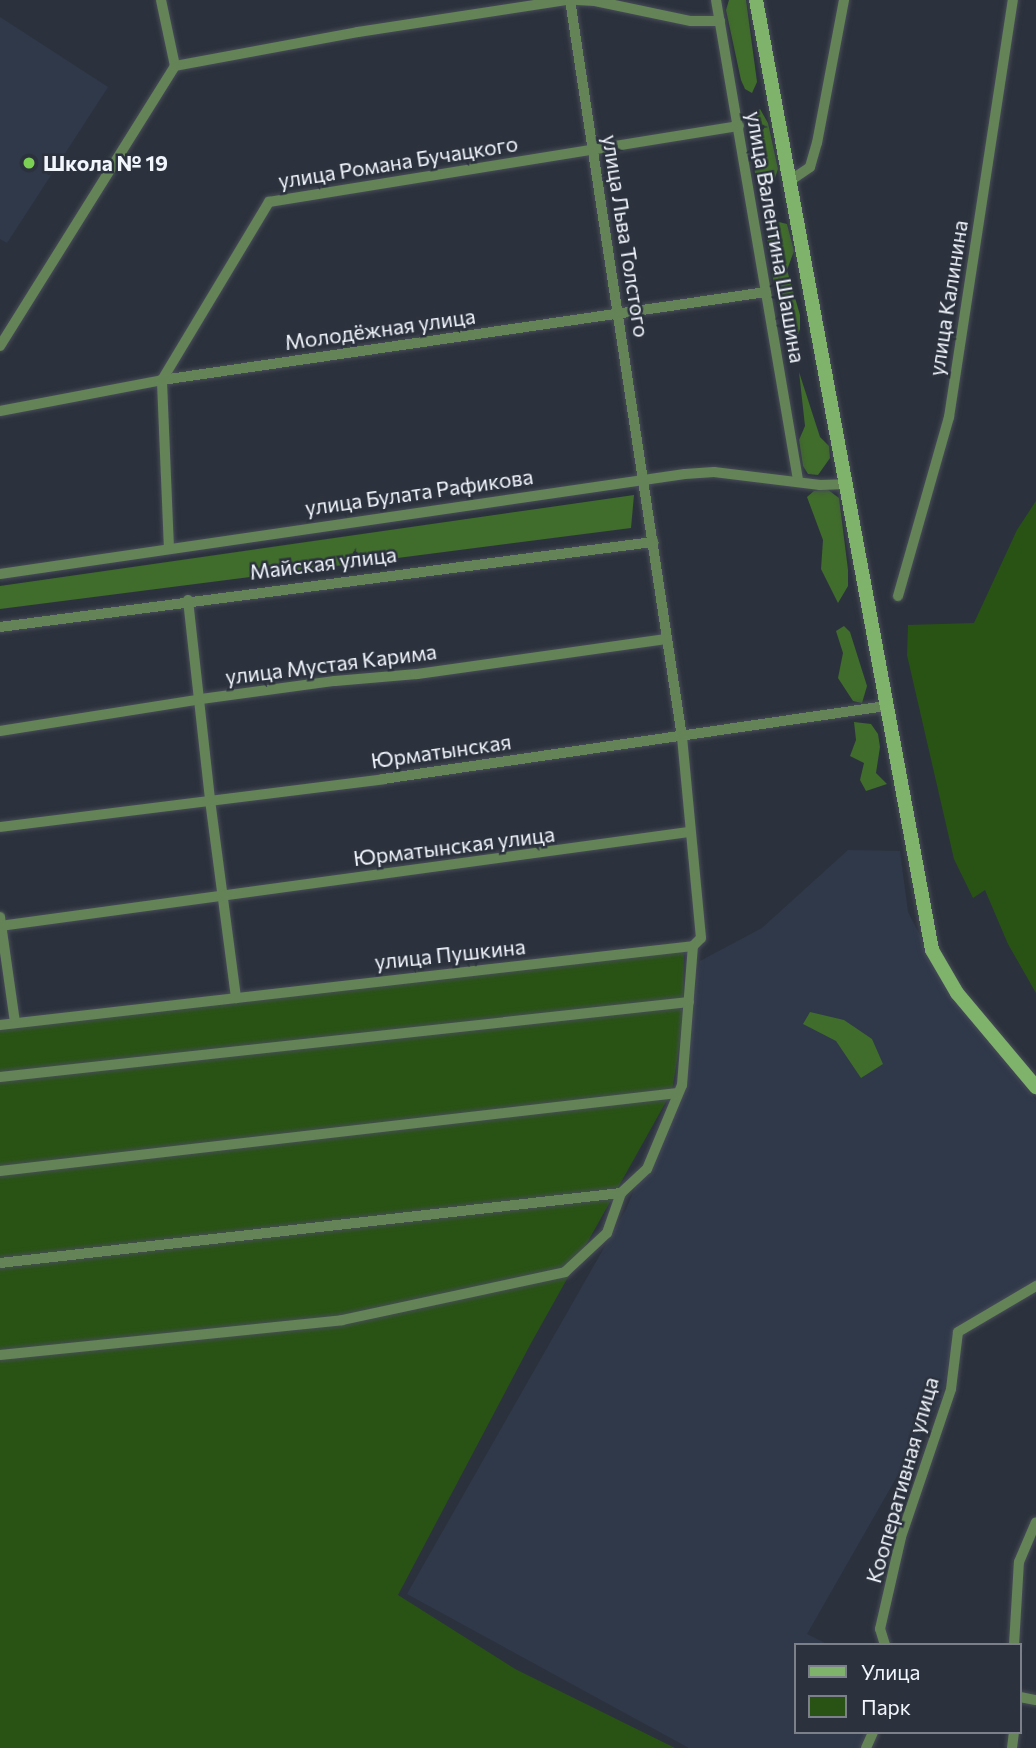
<!DOCTYPE html>
<html>
<head>
<meta charset="utf-8">
<style>
	body { margin:0 }
	#map { position:relative; width:1036px; height:1748px; overflow:hidden; background:#2c323d; font-family:Commissioner,sans-serif }
	div>[style] { position:absolute }
	.built>* { inset:0; background:#30394a }
	.green>* { inset:0; background:#295314 }
	.forest>* { inset:0; background:#406c2c }
	.roads { filter:drop-shadow(0 0 2px #484d58) drop-shadow(0 0 2px #484d58) }
	.street>* { height:10px; margin:-5px; padding:0 5px; transform-origin:5px; border-radius:5px; background:#648458 }
	.secondary>* { height:14px; margin:-7px; padding:0 7px; transform-origin:7px; border-radius:7px; background:#7fb26a }
	.dots>* { width:19px; height:19px; translate:-50% -50%; box-sizing:border-box; border:4px solid #2c323d; border-radius:50% }
	span { translate:-50% -50%; white-space:nowrap; text-align:center; line-height:1.15; -webkit-text-stroke:5px #2c323d; paint-order:stroke }
	.street-label { font-size:21px; color:#f1f5fc }
	.poi-label { font-size:21px; color:#f1f5fc; font-weight:700 }
	.left { translate:0 -50%; text-align:left }
	.legend { position:absolute; left:794px; top:1643px; width:228px; height:91px; box-sizing:border-box; background:#2c323d; border:2px solid #7b8089; margin:0; padding:9px 12px; list-style:none; font-size:21px; color:#f1f5fc }
	.legend li { display:flex; align-items:center; gap:14px; height:35px }
	.legend b { width:35px; border:2px solid #7b8089 }
</style>
</head>
<body>
<div id="map">
	<div class="built">
		<div style="clip-path:polygon(0 17px,108px 87px,7px 243px,0 239px)"></div>
		<div style="clip-path:polygon(848px 850px,900px 851px,908px 912px,953px 999px,1036px 1100px,1036px 1283px,954px 1330px,943px 1396px,807px 1634px,829px 1645px,796px 1645px,796px 1732px,867px 1732px,860px 1748px,689px 1748px,407px 1594px,625px 1211px,678px 1091px,700px 961px,762px 928px)"></div>
	</div>
	<div class="green">
		<div style="clip-path:polygon(1036px 501px,1036px 993px,1008px 944px,985px 890px,973px 898px,954px 859px,907px 655px,908px 625px,974px 623px,1017px 530px)"></div>
		<div style="clip-path:polygon(684px 947px,683px 1023px,672px 1091px,530px 1345px,398px 1595px,515px 1669px,675px 1748px,0 1748px,0 1026px)"></div>
	</div>
	<div class="forest">
		<div style="clip-path:polygon(729px 0,746px 0,757px 82px,752px 93px,745px 89px,741px 80px,726px 10px)"></div>
		<div style="clip-path:polygon(760px 109px,768px 123px,778px 169px,775px 178px,769px 182px,755px 173px,751px 148px,752px 135px,749px 125px,753px 111px)"></div>
		<div style="clip-path:polygon(763px 199px,775px 209px,775px 221px,787px 224px,794px 251px,787px 270px,800px 315px,800px 329px,793px 348px,784px 331px,772px 274px,775px 251px,768px 249px,767px 239px,774px 233px)"></div>
		<div style="clip-path:polygon(799px 372px,820px 437px,829px 446px,830px 458px,818px 475px,808px 474px,803px 466px,799px 440px,805px 426px)"></div>
		<div style="clip-path:polygon(827px 489px,839px 498px,848px 570px,848px 586px,838px 603px,821px 569px,823px 540px,807px 497px,814px 491px)"></div>
		<div style="clip-path:polygon(634px 495px,631px 528px,0 609px,0 586px)"></div>
		<div style="clip-path:polygon(844px 626px,850px 632px,867px 686px,862px 703px,853px 701px,838px 678px,843px 653px,836px 631px)"></div>
		<div style="clip-path:polygon(854px 722px,871px 724px,878px 734px,880px 747px,876px 773px,887px 784px,866px 791px,860px 780px,864px 763px,850px 756px,856px 740px)"></div>
		<div style="clip-path:polygon(810px 1012px,844px 1020px,872px 1039px,883px 1064px,861px 1078px,836px 1041px,803px 1024px)"></div>
	</div>
	<div class="roads">
		<div class="street">
			<div style="left:161px;top:0;width:67px;rotate:78deg"></div>
			<div style="left:577px;top:0;width:18px;rotate:3deg"></div>
			<div style="left:595px;top:1px;width:98px;rotate:11.8deg"></div>
			<div style="left:691px;top:21px;width:29px"></div>
			<div style="left:716px;top:0;width:487px;rotate:80.3deg"></div>
			<div style="left:791px;top:180px;width:23px;rotate:-34deg"></div>
			<div style="left:810px;top:167px;width:25px;rotate:-74deg"></div>
			<div style="left:817px;top:143px;width:146px;rotate:-79.3deg"></div>
			<div style="left:0;top:346px;width:330px;rotate:-58deg"></div>
			<div style="left:175px;top:66px;width:186px;rotate:-10.5deg"></div>
			<div style="left:358px;top:32px;width:212px;rotate:-8.7deg"></div>
			<div style="left:0;top:411px;width:165px;rotate:-10.8deg"></div>
			<div style="left:162px;top:380px;width:610px;rotate:-8.29deg"></div>
			<div style="left:169px;top:549px;width:169px;rotate:-92.4deg"></div>
			<div style="left:162px;top:380px;width:208px;rotate:-59deg"></div>
			<div style="left:269px;top:202px;width:476px;rotate:-9.2deg"></div>
			<div style="left:0;top:574px;width:692px;rotate:-8.31deg"></div>
			<div style="left:685px;top:474px;width:29px;rotate:-4deg"></div>
			<div style="left:714px;top:472px;width:107px;rotate:7deg"></div>
			<div style="left:820px;top:485px;width:25px;rotate:-2deg"></div>
			<div style="left:898px;top:596px;width:186px;rotate:-74.1deg"></div>
			<div style="left:949px;top:417px;width:422px;rotate:-81.3deg"></div>
			<div style="left:188px;top:600px;width:201px;rotate:83.7deg"></div>
			<div style="left:210px;top:800px;width:200px;rotate:82.5deg"></div>
			<div style="left:0;top:627px;width:659px;rotate:-7.42deg"></div>
			<div style="left:0;top:731px;width:204px;rotate:-9deg"></div>
			<div style="left:201px;top:699px;width:135px;rotate:-7.7deg"></div>
			<div style="left:335px;top:681px;width:82px;rotate:-4.9deg"></div>
			<div style="left:417px;top:674px;width:252px;rotate:-8deg"></div>
			<div style="left:0;top:827px;width:386px;rotate:-7.1deg"></div>
			<div style="left:383px;top:779px;width:508px;rotate:-8.26deg"></div>
			<div style="left:0;top:917px;width:107px;rotate:81.9deg"></div>
			<div style="left:0;top:926px;width:695px;rotate:-7.77deg"></div>
			<div style="left:0;top:1025px;width:697px;rotate:-6.5deg"></div>
			<div style="left:693px;top:946px;width:11px;rotate:-45deg"></div>
			<div style="left:701px;top:938px;width:202px;rotate:-95.4deg"></div>
			<div style="left:682px;top:737px;width:745px;rotate:-98.64deg"></div>
			<div style="left:0;top:1077px;width:693px;rotate:-6.21deg"></div>
			<div style="left:0;top:1171px;width:682px;rotate:-6.56deg"></div>
			<div style="left:0;top:1263px;width:625px;rotate:-6.43deg"></div>
			<div style="left:621px;top:1193px;width:35px;rotate:-43deg"></div>
			<div style="left:647px;top:1169px;width:91px;rotate:-67.4deg"></div>
			<div style="left:682px;top:1085px;width:139px;rotate:-85.5deg"></div>
			<div style="left:0;top:1355px;width:344px;rotate:-5.8deg"></div>
			<div style="left:342px;top:1320px;width:228px;rotate:-12.1deg"></div>
			<div style="left:565px;top:1272px;width:57px;rotate:-42.9deg"></div>
			<div style="left:607px;top:1233px;width:42px;rotate:-70.7deg"></div>
			<div style="left:885px;top:1645px;width:17px;rotate:-107deg"></div>
			<div style="left:880px;top:1629px;width:94px;rotate:-77.1deg"></div>
			<div style="left:901px;top:1537px;width:156px;rotate:-71.3deg"></div>
			<div style="left:951px;top:1389px;width:57px;rotate:-83deg"></div>
			<div style="left:958px;top:1332px;width:91px;rotate:-30.5deg"></div>
			<div style="left:1014px;top:1645px;width:83px;rotate:-86.6deg"></div>
			<div style="left:1019px;top:1562px;width:43px;rotate:-67deg"></div>
			<div style="left:1020px;top:1697px;width:16px;rotate:11deg"></div>
			<div style="left:866px;top:1748px;width:17px;rotate:-66deg"></div>
			<div style="left:1012px;top:1748px;width:16px;rotate:-83deg"></div>
		</div>
		<div class="secondary">
			<div style="left:756px;top:0;width:966px;rotate:79.5deg"></div>
			<div style="left:932px;top:950px;width:50px;rotate:59.8deg"></div>
			<div style="left:957px;top:993px;width:123px;rotate:50deg"></div>
		</div>
	</div>
	<div class="dots">
		<div style="left:29px;top:163px;background:#7cd155"></div>
	</div>
	<div class="street-label">
		<span style="left:398px;top:162px;rotate:-9deg">улица Романа Бучацкого</span>
		<span style="left:626px;top:236px;rotate:81deg">улица Льва Толстого</span>
		<span style="left:776px;top:237px;rotate:80deg">улица Валентина Шашина</span>
		<span style="left:948px;top:298px;rotate:-81deg">улица Калинина</span>
		<span style="left:380px;top:329px;rotate:-8deg">Молодёжная улица</span>
		<span style="left:419px;top:492px;rotate:-8deg">улица Булата Рафикова</span>
		<span style="left:323px;top:563px;rotate:-7deg">Майская улица</span>
		<span style="left:331px;top:664px;rotate:-7deg">улица Мустая Карима</span>
		<span style="left:441px;top:751px;rotate:-8deg">Юрматынская</span>
		<span style="left:454px;top:846px;rotate:-7deg">Юрматынская улица</span>
		<span style="left:450px;top:954px;rotate:-6deg">улица Пушкина</span>
		<span style="left:902px;top:1480px;rotate:-74deg">Кооперативная улица</span>
	</div>
	<div class="poi-label">
		<span class="left" style="left:43px;top:163px">Школа № 19</span>
	</div>
	<ul class="legend">
	<li><b style="height:9px;background:#7fb26a"></b>Улица</li>
	<li><b style="height:19px;background:#295314"></b>Парк</li>
	</ul>
</div>
</body>
</html>
